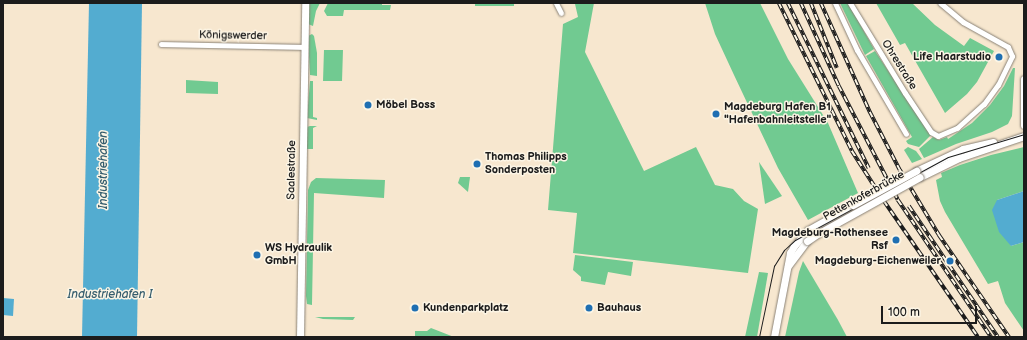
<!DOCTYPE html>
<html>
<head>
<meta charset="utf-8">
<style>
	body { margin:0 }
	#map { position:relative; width:1027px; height:340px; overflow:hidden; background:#f7e7cf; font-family:"Balsamiq Sans",sans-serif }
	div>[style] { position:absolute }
	.green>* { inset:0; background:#71ca91 }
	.water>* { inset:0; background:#53acd0 }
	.roads { filter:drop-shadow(0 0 1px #8a8276) drop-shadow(0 0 1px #8a8276) }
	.street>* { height:5px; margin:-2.5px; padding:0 2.5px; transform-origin:2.5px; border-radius:2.5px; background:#fff }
	.secondary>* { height:7px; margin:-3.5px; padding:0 3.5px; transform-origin:3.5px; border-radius:3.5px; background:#fff }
	.tram>* { height:1px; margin:-0.5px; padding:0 0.5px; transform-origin:0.5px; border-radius:0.5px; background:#1c1c1c }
	.rail>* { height:3.5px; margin-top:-1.75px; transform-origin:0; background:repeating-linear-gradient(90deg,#fcf5e5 0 6px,#1c1c1c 0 12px); box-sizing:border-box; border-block:1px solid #1c1c1c }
	.bridges { filter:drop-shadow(0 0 1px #8a8276) drop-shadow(0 0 1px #8a8276) }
	.secondary-bridge>* { height:7px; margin:-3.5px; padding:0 3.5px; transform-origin:3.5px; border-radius:3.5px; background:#fff }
	.dots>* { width:11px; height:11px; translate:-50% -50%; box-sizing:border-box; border:2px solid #fcf5e5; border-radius:50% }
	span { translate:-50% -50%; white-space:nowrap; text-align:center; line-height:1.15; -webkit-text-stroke:3px #fcf5e5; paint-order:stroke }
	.street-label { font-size:11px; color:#1c1c1c }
	.poi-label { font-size:11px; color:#1c1c1c; font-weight:700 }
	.right { translate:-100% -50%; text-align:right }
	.left { translate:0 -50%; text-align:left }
	.water-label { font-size:12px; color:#355d6d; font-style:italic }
	.frame { position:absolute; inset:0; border:4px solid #1c1c1c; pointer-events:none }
	.scale { position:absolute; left:881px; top:306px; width:96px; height:18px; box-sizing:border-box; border:2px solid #1c1c1c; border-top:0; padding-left:5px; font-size:12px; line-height:14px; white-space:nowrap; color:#1c1c1c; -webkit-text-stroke:3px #fcf5e5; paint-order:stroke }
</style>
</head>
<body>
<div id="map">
	<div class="green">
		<div style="clip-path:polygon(309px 3px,320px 3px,316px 11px,313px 26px,308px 24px)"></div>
		<div style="clip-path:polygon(328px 3px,382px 3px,382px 5px,391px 5px,390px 10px,344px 10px,343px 16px,327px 16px,324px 11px)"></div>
		<div style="clip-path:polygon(475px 3px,514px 3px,514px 6px,475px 6px)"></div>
		<div style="clip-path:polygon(569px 3px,594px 3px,585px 52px,644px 171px,696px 147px,715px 185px,733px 189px,744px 201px,758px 209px,748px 273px,573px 253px,577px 213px,548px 210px,563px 24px,578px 17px,575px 4px)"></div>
		<div style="clip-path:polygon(705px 3px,760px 3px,788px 59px,828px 123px,858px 193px,808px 220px,778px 168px,734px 75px,715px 34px)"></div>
		<div style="clip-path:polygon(840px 3px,848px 3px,874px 49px,865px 55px)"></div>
		<div style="clip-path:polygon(876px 3px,912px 3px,935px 25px,964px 46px,970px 38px,994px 51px,977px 82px,967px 94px,945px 113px,905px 43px,900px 45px)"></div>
		<div style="clip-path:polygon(312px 34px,314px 36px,317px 53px,317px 76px,310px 75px,308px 36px)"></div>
		<div style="clip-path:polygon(324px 50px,343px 50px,342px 81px,323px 81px)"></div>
		<div style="clip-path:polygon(875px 51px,931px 135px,919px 147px,908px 144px,906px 141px,912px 137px,866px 56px)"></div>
		<div style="clip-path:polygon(1013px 68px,1015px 68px,1012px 116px,1008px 124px,992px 132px,956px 144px,924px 158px,919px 149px,933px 137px,939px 140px,947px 137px,948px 139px,972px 123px,990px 105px,1004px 86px)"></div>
		<div style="clip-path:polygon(186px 80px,218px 82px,218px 94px,186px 93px)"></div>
		<div style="clip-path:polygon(310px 81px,313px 81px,313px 117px,317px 118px,317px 120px,307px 118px)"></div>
		<div style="clip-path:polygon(310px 126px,317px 126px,313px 128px,313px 149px,307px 149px,307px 127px)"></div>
		<div style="clip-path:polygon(908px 147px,916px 151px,922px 159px,912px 163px,904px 150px)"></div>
		<div style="clip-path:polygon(1024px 147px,1024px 191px,997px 200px,1011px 246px,1024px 242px,1024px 331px,1005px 303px,998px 281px,988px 284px,945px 212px,940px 201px,936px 180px,942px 177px,941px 173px,960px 165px,991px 155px)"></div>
		<div style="clip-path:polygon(759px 162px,782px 196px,765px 204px)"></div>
		<div style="clip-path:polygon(460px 177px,470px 177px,468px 192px,458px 183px)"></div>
		<div style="clip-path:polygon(316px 178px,385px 180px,384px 198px,314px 193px,312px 305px,307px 304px,306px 296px,308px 190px,311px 182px)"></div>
		<div style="clip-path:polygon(575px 255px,633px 262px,631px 276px,608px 272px,605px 285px,581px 281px,581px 277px,573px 270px)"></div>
		<div style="clip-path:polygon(803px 261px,838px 320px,847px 337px,785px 337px,799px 272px)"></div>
		<div style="clip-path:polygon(759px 272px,768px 273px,757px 337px,745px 337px)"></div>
		<div style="clip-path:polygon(315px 317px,355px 317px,353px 320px,323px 319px)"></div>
		<div style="clip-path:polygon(431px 328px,454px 337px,415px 337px,415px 331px,427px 331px)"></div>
	</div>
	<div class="water">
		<div style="clip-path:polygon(89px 3px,142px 3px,137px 337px,82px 337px)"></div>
		<div style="clip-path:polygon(1024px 191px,1024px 242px,1011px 246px,999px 232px,992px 210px,997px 200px)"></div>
		<div style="clip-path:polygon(3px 298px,14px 299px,13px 316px,3px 315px)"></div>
	</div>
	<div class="roads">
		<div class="street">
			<div style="left:556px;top:3px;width:11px;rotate:63deg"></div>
			<div style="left:835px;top:3px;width:52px;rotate:64.9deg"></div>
			<div style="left:857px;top:50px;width:97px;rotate:59.7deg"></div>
			<div style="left:850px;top:3px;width:105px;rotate:58.6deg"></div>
			<div style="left:905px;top:93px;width:47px;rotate:56.3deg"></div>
			<div style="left:931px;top:132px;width:8px;rotate:30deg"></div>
			<div style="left:938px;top:136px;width:21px;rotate:-23deg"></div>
			<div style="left:957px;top:128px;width:36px;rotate:-42deg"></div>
			<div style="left:984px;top:104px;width:24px;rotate:-54deg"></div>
			<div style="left:998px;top:85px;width:32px;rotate:-64deg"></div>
			<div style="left:1012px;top:56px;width:10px;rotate:-114deg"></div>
			<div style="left:1008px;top:47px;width:51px;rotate:-150.9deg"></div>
			<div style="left:963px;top:22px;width:30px;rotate:-140deg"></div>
			<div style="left:161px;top:44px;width:144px;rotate:1.2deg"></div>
		</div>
		<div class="secondary">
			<div style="left:1024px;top:79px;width:46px;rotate:90deg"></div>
			<div style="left:916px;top:171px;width:52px;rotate:-25.1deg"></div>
			<div style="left:963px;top:149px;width:31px;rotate:-13deg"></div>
			<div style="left:920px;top:177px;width:43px;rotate:-26deg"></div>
			<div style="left:959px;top:158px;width:69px;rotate:-18.7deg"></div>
			<div style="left:788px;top:266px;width:31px;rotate:-53deg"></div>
			<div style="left:300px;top:337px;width:334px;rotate:-89.1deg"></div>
			<div style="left:774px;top:337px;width:86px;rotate:-79.2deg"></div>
			<div style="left:790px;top:253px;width:8px;rotate:-60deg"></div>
			<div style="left:794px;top:246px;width:21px;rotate:-49deg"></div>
			<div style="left:808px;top:230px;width:51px;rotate:-29.1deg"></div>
		</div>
	</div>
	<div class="tram">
		<div style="left:759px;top:337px;width:73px;rotate:-78.1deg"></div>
		<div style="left:774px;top:266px;width:19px;rotate:-58deg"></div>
		<div style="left:784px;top:250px;width:15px;rotate:-42deg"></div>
		<div style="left:795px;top:240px;width:174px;rotate:-28.5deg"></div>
		<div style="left:948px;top:157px;width:79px;rotate:-16.8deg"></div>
	</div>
	<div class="rail">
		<div style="left:779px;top:3px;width:165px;rotate:63.7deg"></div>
		<div style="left:852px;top:151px;width:59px;rotate:57.4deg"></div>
		<div style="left:884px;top:201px;width:165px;rotate:55.3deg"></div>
		<div style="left:788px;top:3px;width:184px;rotate:63.9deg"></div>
		<div style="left:801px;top:3px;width:91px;rotate:65.4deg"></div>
		<div style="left:839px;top:86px;width:128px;rotate:62.6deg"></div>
		<div style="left:898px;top:200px;width:166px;rotate:55.8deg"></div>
		<div style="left:811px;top:3px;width:70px;rotate:68.2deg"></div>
		<div style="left:821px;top:3px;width:120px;rotate:65.8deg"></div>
		<div style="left:870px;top:112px;width:65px;rotate:62.7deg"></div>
		<div style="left:900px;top:170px;width:76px;rotate:59deg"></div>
		<div style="left:939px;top:235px;width:124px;rotate:55.5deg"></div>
		<div style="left:909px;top:206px;width:158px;rotate:55.8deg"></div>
	</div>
	<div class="bridges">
		<div class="secondary-bridge">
			<div style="left:853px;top:205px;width:72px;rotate:-28.4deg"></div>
			<div style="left:807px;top:241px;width:14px;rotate:-34deg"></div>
			<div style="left:819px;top:233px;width:115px;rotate:-29deg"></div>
		</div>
	</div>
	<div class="dots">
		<div style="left:999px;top:57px;background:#1f6fb2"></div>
		<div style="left:368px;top:105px;background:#1f6fb2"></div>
		<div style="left:716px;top:114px;background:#1f6fb2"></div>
		<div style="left:477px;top:164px;background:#1f6fb2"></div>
		<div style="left:896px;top:240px;background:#1f6fb2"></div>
		<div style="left:257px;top:255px;background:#1f6fb2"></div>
		<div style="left:950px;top:261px;background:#1f6fb2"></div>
		<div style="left:415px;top:308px;background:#1f6fb2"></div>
		<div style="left:589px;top:308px;background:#1f6fb2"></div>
	</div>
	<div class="street-label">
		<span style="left:233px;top:36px;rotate:1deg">Königswerder</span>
		<span style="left:899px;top:65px;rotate:58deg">Ohrestraße</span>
		<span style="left:292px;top:170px;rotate:-89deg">Saalestraße</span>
		<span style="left:864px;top:196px;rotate:-29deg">Pettenkoferbrücke</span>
	</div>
	<div class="poi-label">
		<span class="right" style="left:991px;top:57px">Life Haarstudio</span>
		<span class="left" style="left:376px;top:105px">Möbel Boss</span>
		<span class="left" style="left:724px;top:114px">Magdeburg Hafen B1<br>"Hafenbahnleitstelle"</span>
		<span class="left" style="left:485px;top:164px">Thomas Philipps<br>Sonderposten</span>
		<span class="right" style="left:888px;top:240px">Magdeburg-Rothensee<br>Rsf</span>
		<span class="left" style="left:265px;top:255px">WS Hydraulik<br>GmbH</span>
		<span class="right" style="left:941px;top:261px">Magdeburg-Eichenweiler</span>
		<span class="left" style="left:423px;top:308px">Kundenparkplatz</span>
		<span class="left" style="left:597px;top:308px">Bauhaus</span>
	</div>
	<div class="water-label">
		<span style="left:104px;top:170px;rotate:-90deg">Industriehafen</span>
		<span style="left:110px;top:295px">Industriehafen I</span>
	</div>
	<div class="frame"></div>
	<div class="scale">100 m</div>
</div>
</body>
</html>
